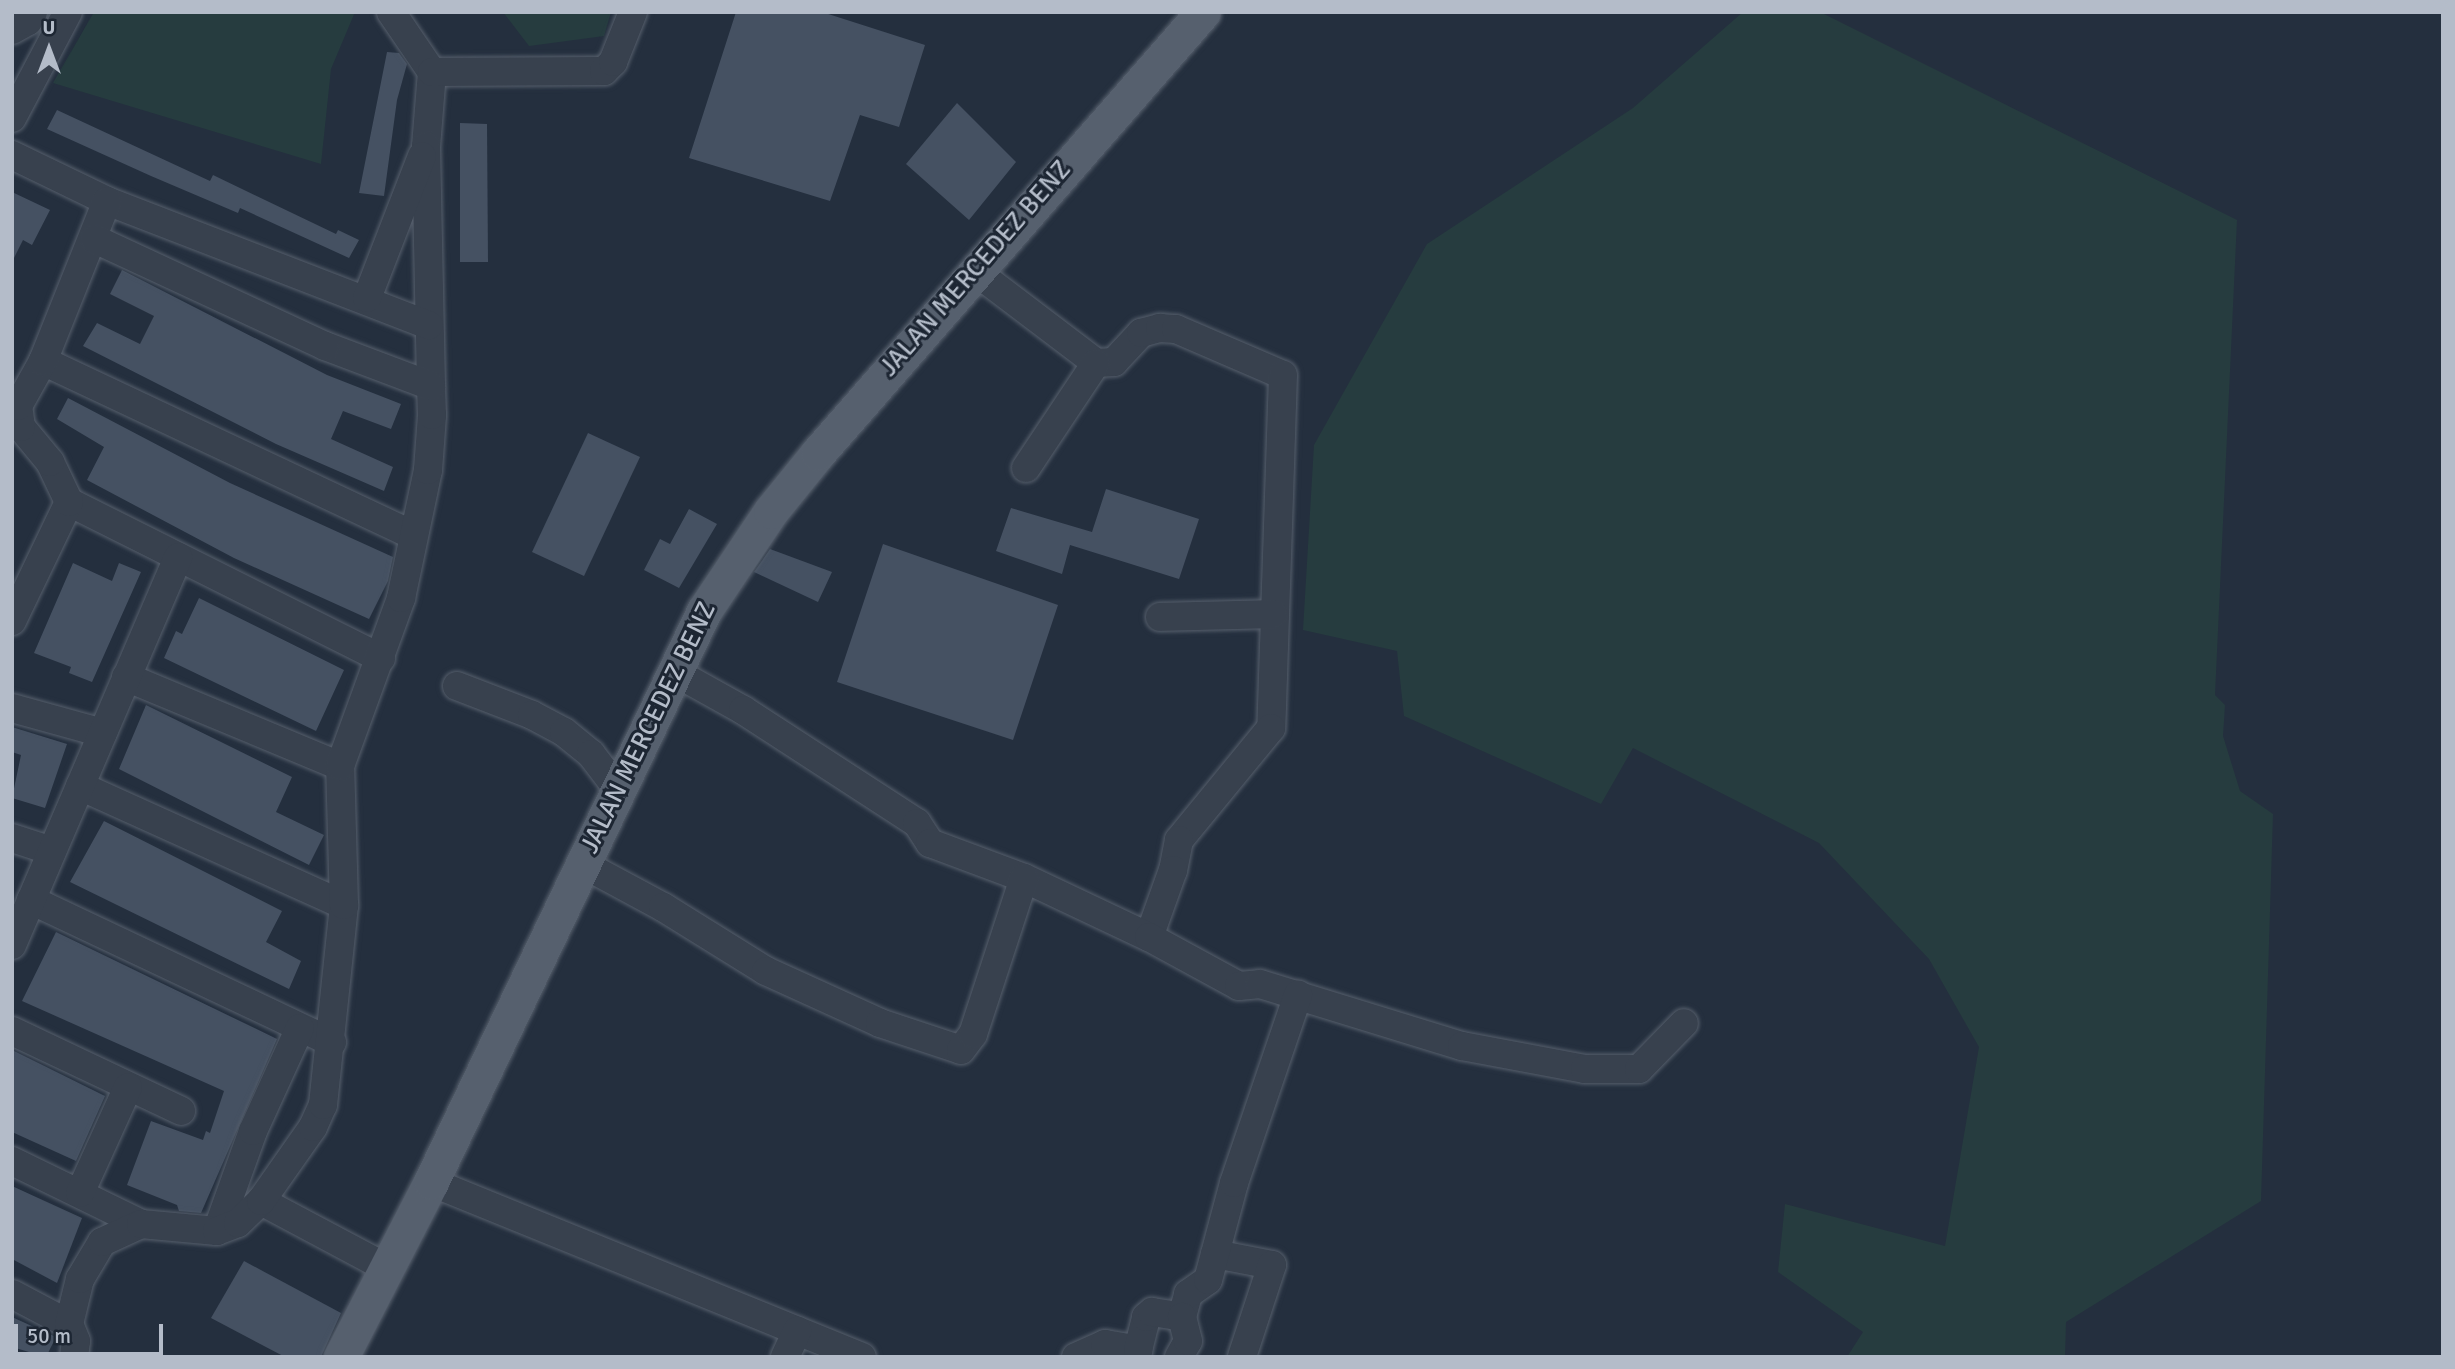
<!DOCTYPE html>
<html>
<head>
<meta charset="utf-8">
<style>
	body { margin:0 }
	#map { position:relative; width:2455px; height:1369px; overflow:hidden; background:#242f3e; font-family:Signika,sans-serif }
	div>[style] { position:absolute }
	.green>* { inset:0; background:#263c3f }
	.building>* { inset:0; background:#455162 }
	.roads { filter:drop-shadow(0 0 2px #565f6c) drop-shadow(0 0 2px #565f6c) }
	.minor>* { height:28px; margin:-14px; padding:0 14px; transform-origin:14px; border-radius:14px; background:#38414e }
	.major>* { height:35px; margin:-17.5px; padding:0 17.5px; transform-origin:17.5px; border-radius:17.5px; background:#56606e }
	span { translate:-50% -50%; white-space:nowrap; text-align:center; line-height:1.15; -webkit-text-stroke:6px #1d2633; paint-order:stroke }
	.street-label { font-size:26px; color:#b4bcc9 }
	.frame { position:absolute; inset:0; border:14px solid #b4bcc9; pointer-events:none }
	.north { position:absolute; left:14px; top:14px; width:70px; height:70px; -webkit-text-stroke:5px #1d2633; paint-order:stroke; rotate:0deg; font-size:19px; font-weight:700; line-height:28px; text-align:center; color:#b4bcc9 }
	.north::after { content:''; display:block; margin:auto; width:24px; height:32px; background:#b4bcc9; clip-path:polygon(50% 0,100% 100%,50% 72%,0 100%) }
	.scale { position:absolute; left:14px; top:1324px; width:149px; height:32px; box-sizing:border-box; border:4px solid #b4bcc9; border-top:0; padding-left:9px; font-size:21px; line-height:24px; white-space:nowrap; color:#b4bcc9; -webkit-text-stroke:5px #1d2633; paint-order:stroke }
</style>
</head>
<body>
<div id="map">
	<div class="green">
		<div style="clip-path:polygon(94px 12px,355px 12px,331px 69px,321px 164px,53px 83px)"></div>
		<div style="clip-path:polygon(503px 12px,611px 12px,604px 36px,529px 46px)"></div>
		<div style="clip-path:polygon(1743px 12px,1820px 12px,2237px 220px,2215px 695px,2225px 705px,2223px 736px,2240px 791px,2273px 814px,2261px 1201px,2066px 1322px,2065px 1357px,1847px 1357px,1863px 1332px,1778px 1272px,1785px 1204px,1945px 1246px,1979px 1047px,1929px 959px,1819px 843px,1633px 748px,1601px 804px,1404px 716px,1397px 651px,1303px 630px,1314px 445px,1427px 244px,1633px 108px)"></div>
	</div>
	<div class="building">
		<div style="clip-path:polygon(736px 12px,822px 12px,925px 45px,899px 127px,860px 115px,830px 201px,689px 158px)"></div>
		<div style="clip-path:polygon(387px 52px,399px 53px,407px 64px,397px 100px,384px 196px,359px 193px)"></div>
		<div style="clip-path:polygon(957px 103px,1016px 162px,969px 220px,906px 164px)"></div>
		<div style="clip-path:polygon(57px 110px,210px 181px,213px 175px,336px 234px,338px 230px,359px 240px,349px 258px,240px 208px,238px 213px,151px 176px,47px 129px)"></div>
		<div style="clip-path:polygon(460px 123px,487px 124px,488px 262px,460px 262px)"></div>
		<div style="clip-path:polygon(12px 192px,50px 210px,32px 245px,23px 240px,12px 262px)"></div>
		<div style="clip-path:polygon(122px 270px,327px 375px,401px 404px,391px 429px,343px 411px,331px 439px,393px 467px,384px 491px,276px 444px,83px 346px,97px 323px,140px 344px,154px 316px,110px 294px)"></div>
		<div style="clip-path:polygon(68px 398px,230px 483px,393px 557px,388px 581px,369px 619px,234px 558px,87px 480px,104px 447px,57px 419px)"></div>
		<div style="clip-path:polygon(588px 433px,640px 457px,584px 576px,532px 552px)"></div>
		<div style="clip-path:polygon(1106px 489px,1199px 519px,1179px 579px,1070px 545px,1062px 574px,996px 551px,1011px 508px,1092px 532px)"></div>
		<div style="clip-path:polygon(689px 509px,717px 524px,679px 588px,644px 570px,660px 539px,670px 544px)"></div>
		<div style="clip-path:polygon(883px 544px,1058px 605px,1013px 740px,837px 682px)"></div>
		<div style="clip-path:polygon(770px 549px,832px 572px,818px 602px,754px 572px)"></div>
		<div style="clip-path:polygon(73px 563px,112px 581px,119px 563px,141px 572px,92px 682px,69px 673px,71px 667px,34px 653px)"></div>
		<div style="clip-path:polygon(199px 598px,344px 670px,316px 731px,164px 658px,176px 631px,182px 634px)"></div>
		<div style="clip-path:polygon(146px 705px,292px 777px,276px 812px,324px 835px,309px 865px,119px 769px)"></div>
		<div style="clip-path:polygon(12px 727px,67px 744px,45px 808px,12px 798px,21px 755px,12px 752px)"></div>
		<div style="clip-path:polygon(104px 821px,282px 911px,266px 942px,301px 961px,289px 989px,70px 882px)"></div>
		<div style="clip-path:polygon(56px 932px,277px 1039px,201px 1213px,179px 1211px,177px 1205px,127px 1185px,151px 1121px,203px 1140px,206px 1131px,210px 1133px,224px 1091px,22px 1001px)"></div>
		<div style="clip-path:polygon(12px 1050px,105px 1096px,76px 1161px,12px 1132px)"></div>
		<div style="clip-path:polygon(12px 1186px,82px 1218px,57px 1283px,12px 1259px)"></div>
		<div style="clip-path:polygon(244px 1261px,341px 1313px,321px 1357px,285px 1357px,211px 1318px)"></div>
		<div style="clip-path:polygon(12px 1317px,56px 1337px,46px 1357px,12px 1347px)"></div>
	</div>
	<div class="roads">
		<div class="minor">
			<div style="left:391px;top:12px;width:73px;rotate:55.7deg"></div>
			<div style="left:432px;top:72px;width:74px;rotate:94.6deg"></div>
			<div style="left:426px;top:146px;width:240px;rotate:88.8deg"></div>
			<div style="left:12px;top:30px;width:18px;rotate:-29deg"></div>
			<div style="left:28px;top:21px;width:10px;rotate:-61deg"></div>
			<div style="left:432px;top:72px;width:172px;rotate:-0.3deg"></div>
			<div style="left:604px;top:71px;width:13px;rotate:-45deg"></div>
			<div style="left:613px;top:62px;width:54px;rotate:-68.2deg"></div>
			<div style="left:12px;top:118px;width:120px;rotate:-62.2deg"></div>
			<div style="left:12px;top:155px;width:106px;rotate:25.8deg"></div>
			<div style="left:107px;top:201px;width:345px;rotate:21.1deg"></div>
			<div style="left:975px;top:271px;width:152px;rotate:37.2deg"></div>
			<div style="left:1096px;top:363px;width:18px;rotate:-3deg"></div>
			<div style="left:1114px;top:362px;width:40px;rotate:-47deg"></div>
			<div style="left:1141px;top:333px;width:20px;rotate:-15deg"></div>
			<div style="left:1160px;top:328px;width:16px;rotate:4deg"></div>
			<div style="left:1176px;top:329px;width:116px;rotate:23.3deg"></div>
			<div style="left:1283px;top:375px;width:353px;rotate:91.9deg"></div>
			<div style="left:1271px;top:728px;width:145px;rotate:129.4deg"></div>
			<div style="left:1179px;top:840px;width:31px;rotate:101deg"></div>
			<div style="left:1173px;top:870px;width:71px;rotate:109.7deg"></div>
			<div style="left:367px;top:298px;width:152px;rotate:-68.8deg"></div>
			<div style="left:43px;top:361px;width:408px;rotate:25.2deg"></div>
			<div style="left:1026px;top:468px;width:126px;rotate:-56.3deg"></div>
			<div style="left:69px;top:502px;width:349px;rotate:26.6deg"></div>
			<div style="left:1160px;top:617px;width:113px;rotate:-1.5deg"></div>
			<div style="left:12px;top:621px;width:132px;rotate:-64.4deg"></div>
			<div style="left:69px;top:502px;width:44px;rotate:-115.4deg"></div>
			<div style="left:50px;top:462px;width:45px;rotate:-129.6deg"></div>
			<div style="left:21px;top:427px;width:21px;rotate:-98deg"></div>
			<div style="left:18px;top:406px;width:51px;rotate:-60.9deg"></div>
			<div style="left:43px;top:361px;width:172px;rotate:-68.2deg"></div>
			<div style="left:673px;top:671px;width:80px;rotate:29.1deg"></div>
			<div style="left:743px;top:710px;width:207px;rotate:33deg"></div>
			<div style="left:917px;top:823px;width:24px;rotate:57deg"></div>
			<div style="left:930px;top:843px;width:100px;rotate:20.4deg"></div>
			<div style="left:1024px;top:878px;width:138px;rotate:25.3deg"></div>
			<div style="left:1149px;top:937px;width:102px;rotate:28.6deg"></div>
			<div style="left:1239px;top:986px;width:21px;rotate:-5deg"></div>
			<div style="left:1260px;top:984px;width:211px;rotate:17.1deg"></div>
			<div style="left:1462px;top:1046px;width:125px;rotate:10.6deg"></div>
			<div style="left:1585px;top:1069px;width:54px"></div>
			<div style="left:1639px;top:1069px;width:64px;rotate:-45.6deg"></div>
			<div style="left:126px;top:677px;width:232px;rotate:22.6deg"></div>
			<div style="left:457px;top:686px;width:80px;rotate:21.1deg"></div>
			<div style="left:532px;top:715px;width:36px;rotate:28deg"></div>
			<div style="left:564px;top:732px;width:35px;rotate:39deg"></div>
			<div style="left:591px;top:754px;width:43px;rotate:52.6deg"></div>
			<div style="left:12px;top:708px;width:94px;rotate:15.4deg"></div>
			<div style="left:80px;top:786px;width:290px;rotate:24.3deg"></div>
			<div style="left:12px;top:838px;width:42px;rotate:18deg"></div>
			<div style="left:583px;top:864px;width:91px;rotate:28.3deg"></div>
			<div style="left:663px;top:907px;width:121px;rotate:31.9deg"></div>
			<div style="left:766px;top:971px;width:125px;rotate:24.5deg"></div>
			<div style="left:880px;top:1023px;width:85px;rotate:18.4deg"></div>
			<div style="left:961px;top:1050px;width:20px;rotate:-53deg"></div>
			<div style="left:973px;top:1034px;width:164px;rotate:-71.9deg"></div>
			<div style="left:31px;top:900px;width:333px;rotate:25.3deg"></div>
			<div style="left:12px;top:945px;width:422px;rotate:-66.8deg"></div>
			<div style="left:12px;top:1031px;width:187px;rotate:25.3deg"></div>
			<div style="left:12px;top:1161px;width:144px;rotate:26deg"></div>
			<div style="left:431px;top:1182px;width:465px;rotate:22.1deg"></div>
			<div style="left:80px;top:1193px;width:116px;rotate:-65.6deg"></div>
			<div style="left:261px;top:1201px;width:145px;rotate:28deg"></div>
			<div style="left:217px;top:1231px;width:106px;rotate:-70.2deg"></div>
			<div style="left:253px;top:1131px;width:113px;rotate:-65.5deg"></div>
			<div style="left:1215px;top:1254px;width:58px;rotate:10.9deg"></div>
			<div style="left:1272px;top:1265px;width:97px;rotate:108.1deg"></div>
			<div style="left:12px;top:1294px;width:64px;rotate:27.8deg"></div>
			<div style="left:74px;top:1357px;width:16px;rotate:-83deg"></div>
			<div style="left:76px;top:1341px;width:18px;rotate:-112deg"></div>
			<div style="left:69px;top:1324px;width:46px;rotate:-76.3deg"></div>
			<div style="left:80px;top:1279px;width:43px;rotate:-59.3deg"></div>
			<div style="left:102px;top:1242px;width:43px;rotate:-24.8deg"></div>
			<div style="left:141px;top:1224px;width:76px;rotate:5.3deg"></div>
			<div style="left:217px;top:1231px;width:22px;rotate:-21deg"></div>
			<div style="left:238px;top:1223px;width:32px;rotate:-44deg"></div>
			<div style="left:261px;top:1201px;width:90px;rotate:-54.9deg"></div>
			<div style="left:313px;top:1127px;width:24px;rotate:-66deg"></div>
			<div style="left:323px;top:1105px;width:201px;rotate:-84deg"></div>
			<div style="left:344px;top:905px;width:139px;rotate:-91.6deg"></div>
			<div style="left:340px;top:766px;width:179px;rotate:-70deg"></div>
			<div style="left:401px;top:598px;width:131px;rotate:-78.1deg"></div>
			<div style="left:428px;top:470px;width:55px;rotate:-85.8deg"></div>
			<div style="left:432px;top:415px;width:29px;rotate:-92deg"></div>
			<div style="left:431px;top:386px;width:113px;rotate:-159.3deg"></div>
			<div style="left:325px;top:346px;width:254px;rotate:-155.1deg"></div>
			<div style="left:785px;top:1357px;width:29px;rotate:-65deg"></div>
			<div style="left:1076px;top:1357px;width:32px;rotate:-24deg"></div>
			<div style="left:1105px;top:1344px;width:34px;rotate:10deg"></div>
			<div style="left:1138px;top:1350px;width:34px;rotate:-76deg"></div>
			<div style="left:1146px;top:1317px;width:8px;rotate:-40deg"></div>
			<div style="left:1152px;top:1312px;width:30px;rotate:9deg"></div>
			<div style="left:1182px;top:1317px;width:24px;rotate:-75deg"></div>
			<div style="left:1188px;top:1294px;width:24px;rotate:-35deg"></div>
			<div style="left:1208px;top:1280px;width:100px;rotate:-75deg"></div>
			<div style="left:1234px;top:1183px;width:199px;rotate:-71.2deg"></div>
			<div style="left:1179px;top:1357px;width:18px;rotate:-61deg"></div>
			<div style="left:1188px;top:1341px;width:25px;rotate:-104deg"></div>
		</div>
		<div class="major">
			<div style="left:341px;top:1357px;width:197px;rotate:-62.8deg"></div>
			<div style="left:431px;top:1182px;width:633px;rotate:-64.45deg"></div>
			<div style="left:704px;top:611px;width:120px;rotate:-56.2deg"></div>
			<div style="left:771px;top:511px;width:75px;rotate:-51deg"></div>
			<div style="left:818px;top:453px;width:585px;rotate:-48.88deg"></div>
		</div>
	</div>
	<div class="street-label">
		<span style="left:976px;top:269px;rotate:-49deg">JALAN MERCEDEZ BENZ</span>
		<span style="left:649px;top:728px;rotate:-64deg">JALAN MERCEDEZ BENZ</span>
	</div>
	<div class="frame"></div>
	<div class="north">U</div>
	<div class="scale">50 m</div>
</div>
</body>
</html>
